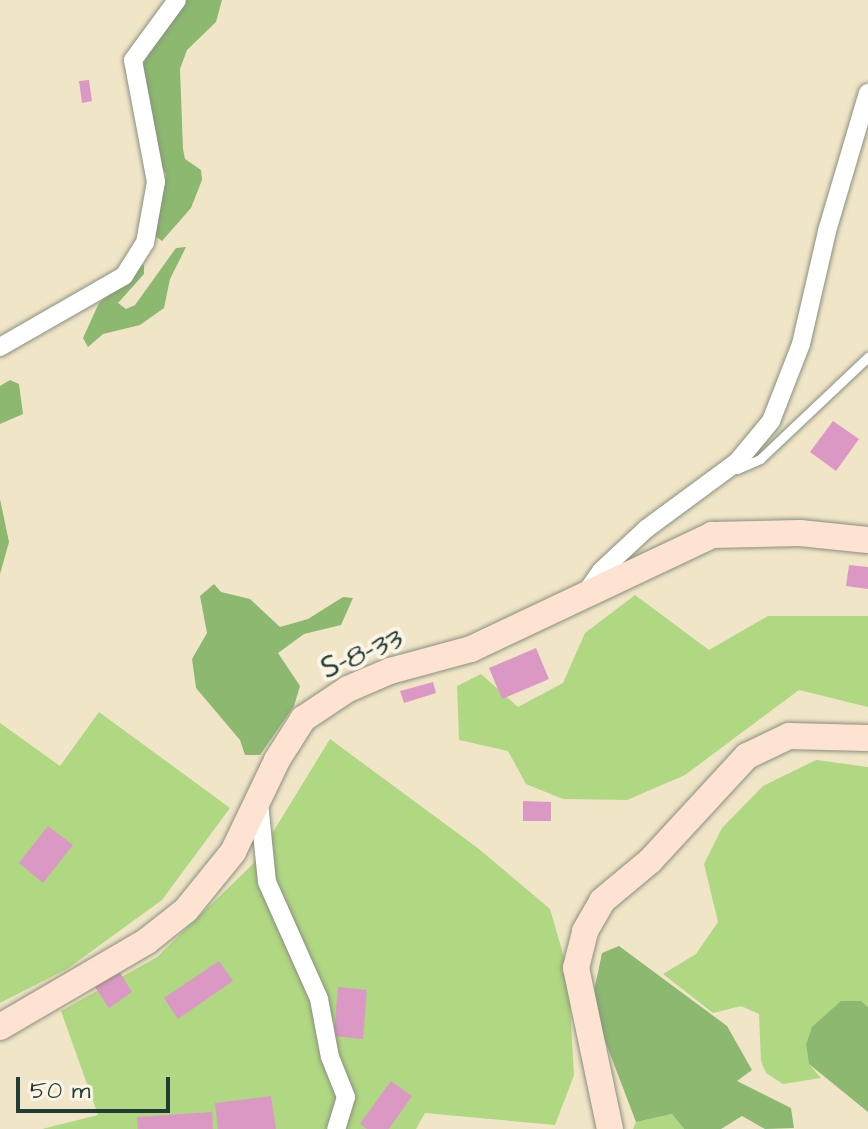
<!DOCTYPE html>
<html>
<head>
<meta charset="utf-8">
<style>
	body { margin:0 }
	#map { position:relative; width:868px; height:1129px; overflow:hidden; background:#f1e5c8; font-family:"Architects Daughter","Noto Sans Armenian",sans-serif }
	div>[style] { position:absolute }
	.green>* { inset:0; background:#b0d782 }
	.forest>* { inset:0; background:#8cb870 }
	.building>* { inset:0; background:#dc98c4 }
	.roads { filter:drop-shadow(0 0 2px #88917e) drop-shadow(0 0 2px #88917e) }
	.lane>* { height:9px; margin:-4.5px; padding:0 4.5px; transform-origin:4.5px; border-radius:4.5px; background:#fff }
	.street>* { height:18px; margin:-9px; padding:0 9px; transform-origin:9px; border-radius:9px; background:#fff }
	.secondary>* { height:26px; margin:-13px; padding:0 13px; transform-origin:13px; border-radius:13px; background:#fee3d2 }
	span { translate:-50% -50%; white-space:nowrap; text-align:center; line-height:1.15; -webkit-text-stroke:8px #fcf5e5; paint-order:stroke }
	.street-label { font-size:30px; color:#1f3d34 }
	.scale { position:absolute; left:16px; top:1077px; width:154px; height:36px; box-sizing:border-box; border:4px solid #1f3d34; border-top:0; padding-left:10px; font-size:24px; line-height:28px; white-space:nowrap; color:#1f3d34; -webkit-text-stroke:6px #fcf5e5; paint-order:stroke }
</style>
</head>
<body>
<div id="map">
	<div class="green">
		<div style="clip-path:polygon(635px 595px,709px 650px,768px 616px,868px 616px,868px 707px,799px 690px,685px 775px,627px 800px,563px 799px,526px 784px,508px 751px,459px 740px,457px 686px,481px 674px,518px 707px,563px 683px,585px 633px)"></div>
		<div style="clip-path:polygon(99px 712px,230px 808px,162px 900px,67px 969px,0 1003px,0 723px,60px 766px)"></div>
		<div style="clip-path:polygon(330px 739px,479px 849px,550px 909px,568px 971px,574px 1075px,555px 1125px,425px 1113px,416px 1129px,42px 1129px,98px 1115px,61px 1011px,157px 957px,254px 863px)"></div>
		<div style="clip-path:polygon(816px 760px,868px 767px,868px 1007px,861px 1001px,806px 1045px,809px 1064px,821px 1078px,783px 1084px,766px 1073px,761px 1061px,759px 1014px,741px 1006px,713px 1013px,663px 974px,696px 954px,718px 922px,704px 864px,722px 828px,763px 786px)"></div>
		<div style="clip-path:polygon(672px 1114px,684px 1129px,633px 1129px,636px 1122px)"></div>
	</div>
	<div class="forest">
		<div style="clip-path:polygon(174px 0,222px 0,216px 22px,187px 50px,180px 69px,183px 149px,185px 159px,201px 170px,202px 180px,191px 208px,162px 241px,154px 235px,166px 174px,151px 149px,139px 73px)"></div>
		<div style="clip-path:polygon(186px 247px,170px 279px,164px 308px,140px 325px,103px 334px,88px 347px,83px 338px,99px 303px,144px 264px,144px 274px,118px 303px,126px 309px,135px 305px,176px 248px)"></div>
		<div style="clip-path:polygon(10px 380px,19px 384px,23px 414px,0 424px,0 386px)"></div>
		<div style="clip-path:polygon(0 499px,9px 542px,0 574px)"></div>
		<div style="clip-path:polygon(214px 584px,221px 592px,250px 599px,280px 627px,308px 619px,343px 597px,353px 598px,341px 625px,304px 634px,278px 653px,300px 686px,294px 706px,260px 755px,245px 755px,240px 740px,196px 688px,192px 659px,207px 633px,200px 596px)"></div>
		<div style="clip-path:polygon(619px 946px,727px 1026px,752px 1070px,737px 1081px,791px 1108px,794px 1128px,765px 1129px,742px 1116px,721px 1129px,684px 1129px,672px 1114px,636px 1122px,601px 1030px,594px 991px,602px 953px)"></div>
		<div style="clip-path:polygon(841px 1001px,861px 1001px,868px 1007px,868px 1112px,809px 1064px,806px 1045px,812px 1027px)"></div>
	</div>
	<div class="building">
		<div style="clip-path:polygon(89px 80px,92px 101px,82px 103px,79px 81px)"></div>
		<div style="clip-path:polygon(833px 421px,859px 439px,836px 471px,810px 452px)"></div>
		<div style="clip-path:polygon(849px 565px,868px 567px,868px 589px,846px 586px)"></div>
		<div style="clip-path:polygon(536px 648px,549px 679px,502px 699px,489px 668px)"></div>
		<div style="clip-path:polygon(433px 682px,436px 693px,404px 703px,400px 691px)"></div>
		<div style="clip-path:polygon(523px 801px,551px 802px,551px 821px,523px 821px)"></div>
		<div style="clip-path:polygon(48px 826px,73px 845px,43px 883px,19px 863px)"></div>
		<div style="clip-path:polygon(219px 961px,233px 981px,178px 1019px,164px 998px)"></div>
		<div style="clip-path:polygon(119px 971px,132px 992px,109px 1008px,95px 987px)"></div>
		<div style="clip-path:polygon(338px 987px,367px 990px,363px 1039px,334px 1036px)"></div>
		<div style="clip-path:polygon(391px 1081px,412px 1096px,389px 1129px,367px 1129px,360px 1124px)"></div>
		<div style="clip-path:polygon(271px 1096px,276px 1129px,218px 1129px,215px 1103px)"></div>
		<div style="clip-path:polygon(212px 1112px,213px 1129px,138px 1129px,137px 1117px)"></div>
	</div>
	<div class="roads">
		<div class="lane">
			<div style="left:737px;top:469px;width:25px;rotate:-23deg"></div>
			<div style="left:760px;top:459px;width:149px;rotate:-43.4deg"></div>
		</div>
		<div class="street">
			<div style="left:0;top:347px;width:143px;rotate:-29.8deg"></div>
			<div style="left:124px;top:276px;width:39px;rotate:-58deg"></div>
			<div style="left:145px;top:243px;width:62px;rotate:-79.8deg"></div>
			<div style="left:156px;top:182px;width:124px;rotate:-100.7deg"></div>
			<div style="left:133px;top:60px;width:74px;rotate:-53.7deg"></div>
			<div style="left:585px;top:594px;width:28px;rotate:-55deg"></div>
			<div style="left:601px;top:571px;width:62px;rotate:-43deg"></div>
			<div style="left:646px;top:529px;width:113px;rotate:-36.4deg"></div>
			<div style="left:737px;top:462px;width:53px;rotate:-50.3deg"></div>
			<div style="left:771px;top:421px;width:83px;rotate:-68.7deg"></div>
			<div style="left:801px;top:344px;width:116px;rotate:-77deg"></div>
			<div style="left:827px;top:231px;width:144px;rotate:-73.5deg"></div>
			<div style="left:259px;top:803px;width:79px;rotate:84.2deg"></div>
			<div style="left:267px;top:882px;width:128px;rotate:66deg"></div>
			<div style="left:319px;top:999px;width:59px;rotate:79.3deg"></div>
			<div style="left:330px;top:1057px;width:43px;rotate:68.2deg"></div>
			<div style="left:346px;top:1097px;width:34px;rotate:107deg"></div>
		</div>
		<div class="secondary">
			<div style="left:0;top:1027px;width:170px;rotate:-30.3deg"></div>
			<div style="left:147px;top:941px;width:50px;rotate:-38.5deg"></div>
			<div style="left:186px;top:910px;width:75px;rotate:-51deg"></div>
			<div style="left:233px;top:852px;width:102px;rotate:-64.4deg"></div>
			<div style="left:277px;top:760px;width:49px;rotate:-57.6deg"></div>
			<div style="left:303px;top:719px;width:54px;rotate:-33.7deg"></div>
			<div style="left:348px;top:689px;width:46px;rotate:-23.2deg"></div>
			<div style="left:390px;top:671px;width:84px;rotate:-15.2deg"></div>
			<div style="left:471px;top:649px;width:267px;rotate:-25.3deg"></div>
			<div style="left:712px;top:535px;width:88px;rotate:-1.3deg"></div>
			<div style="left:800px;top:533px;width:68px;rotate:5.9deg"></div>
			<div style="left:610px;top:1129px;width:165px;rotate:-101.9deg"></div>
			<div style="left:576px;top:968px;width:38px;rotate:-76deg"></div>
			<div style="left:585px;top:931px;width:34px;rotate:-60deg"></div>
			<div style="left:602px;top:901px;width:62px;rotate:-39.8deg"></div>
			<div style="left:650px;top:861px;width:143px;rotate:-47.3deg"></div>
			<div style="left:747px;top:756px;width:47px;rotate:-25.5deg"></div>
			<div style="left:789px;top:736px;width:79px;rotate:1.5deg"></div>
		</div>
	</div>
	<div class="street-label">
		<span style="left:362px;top:654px;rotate:-23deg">Տ-8-33</span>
	</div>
	<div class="scale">50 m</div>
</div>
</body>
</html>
